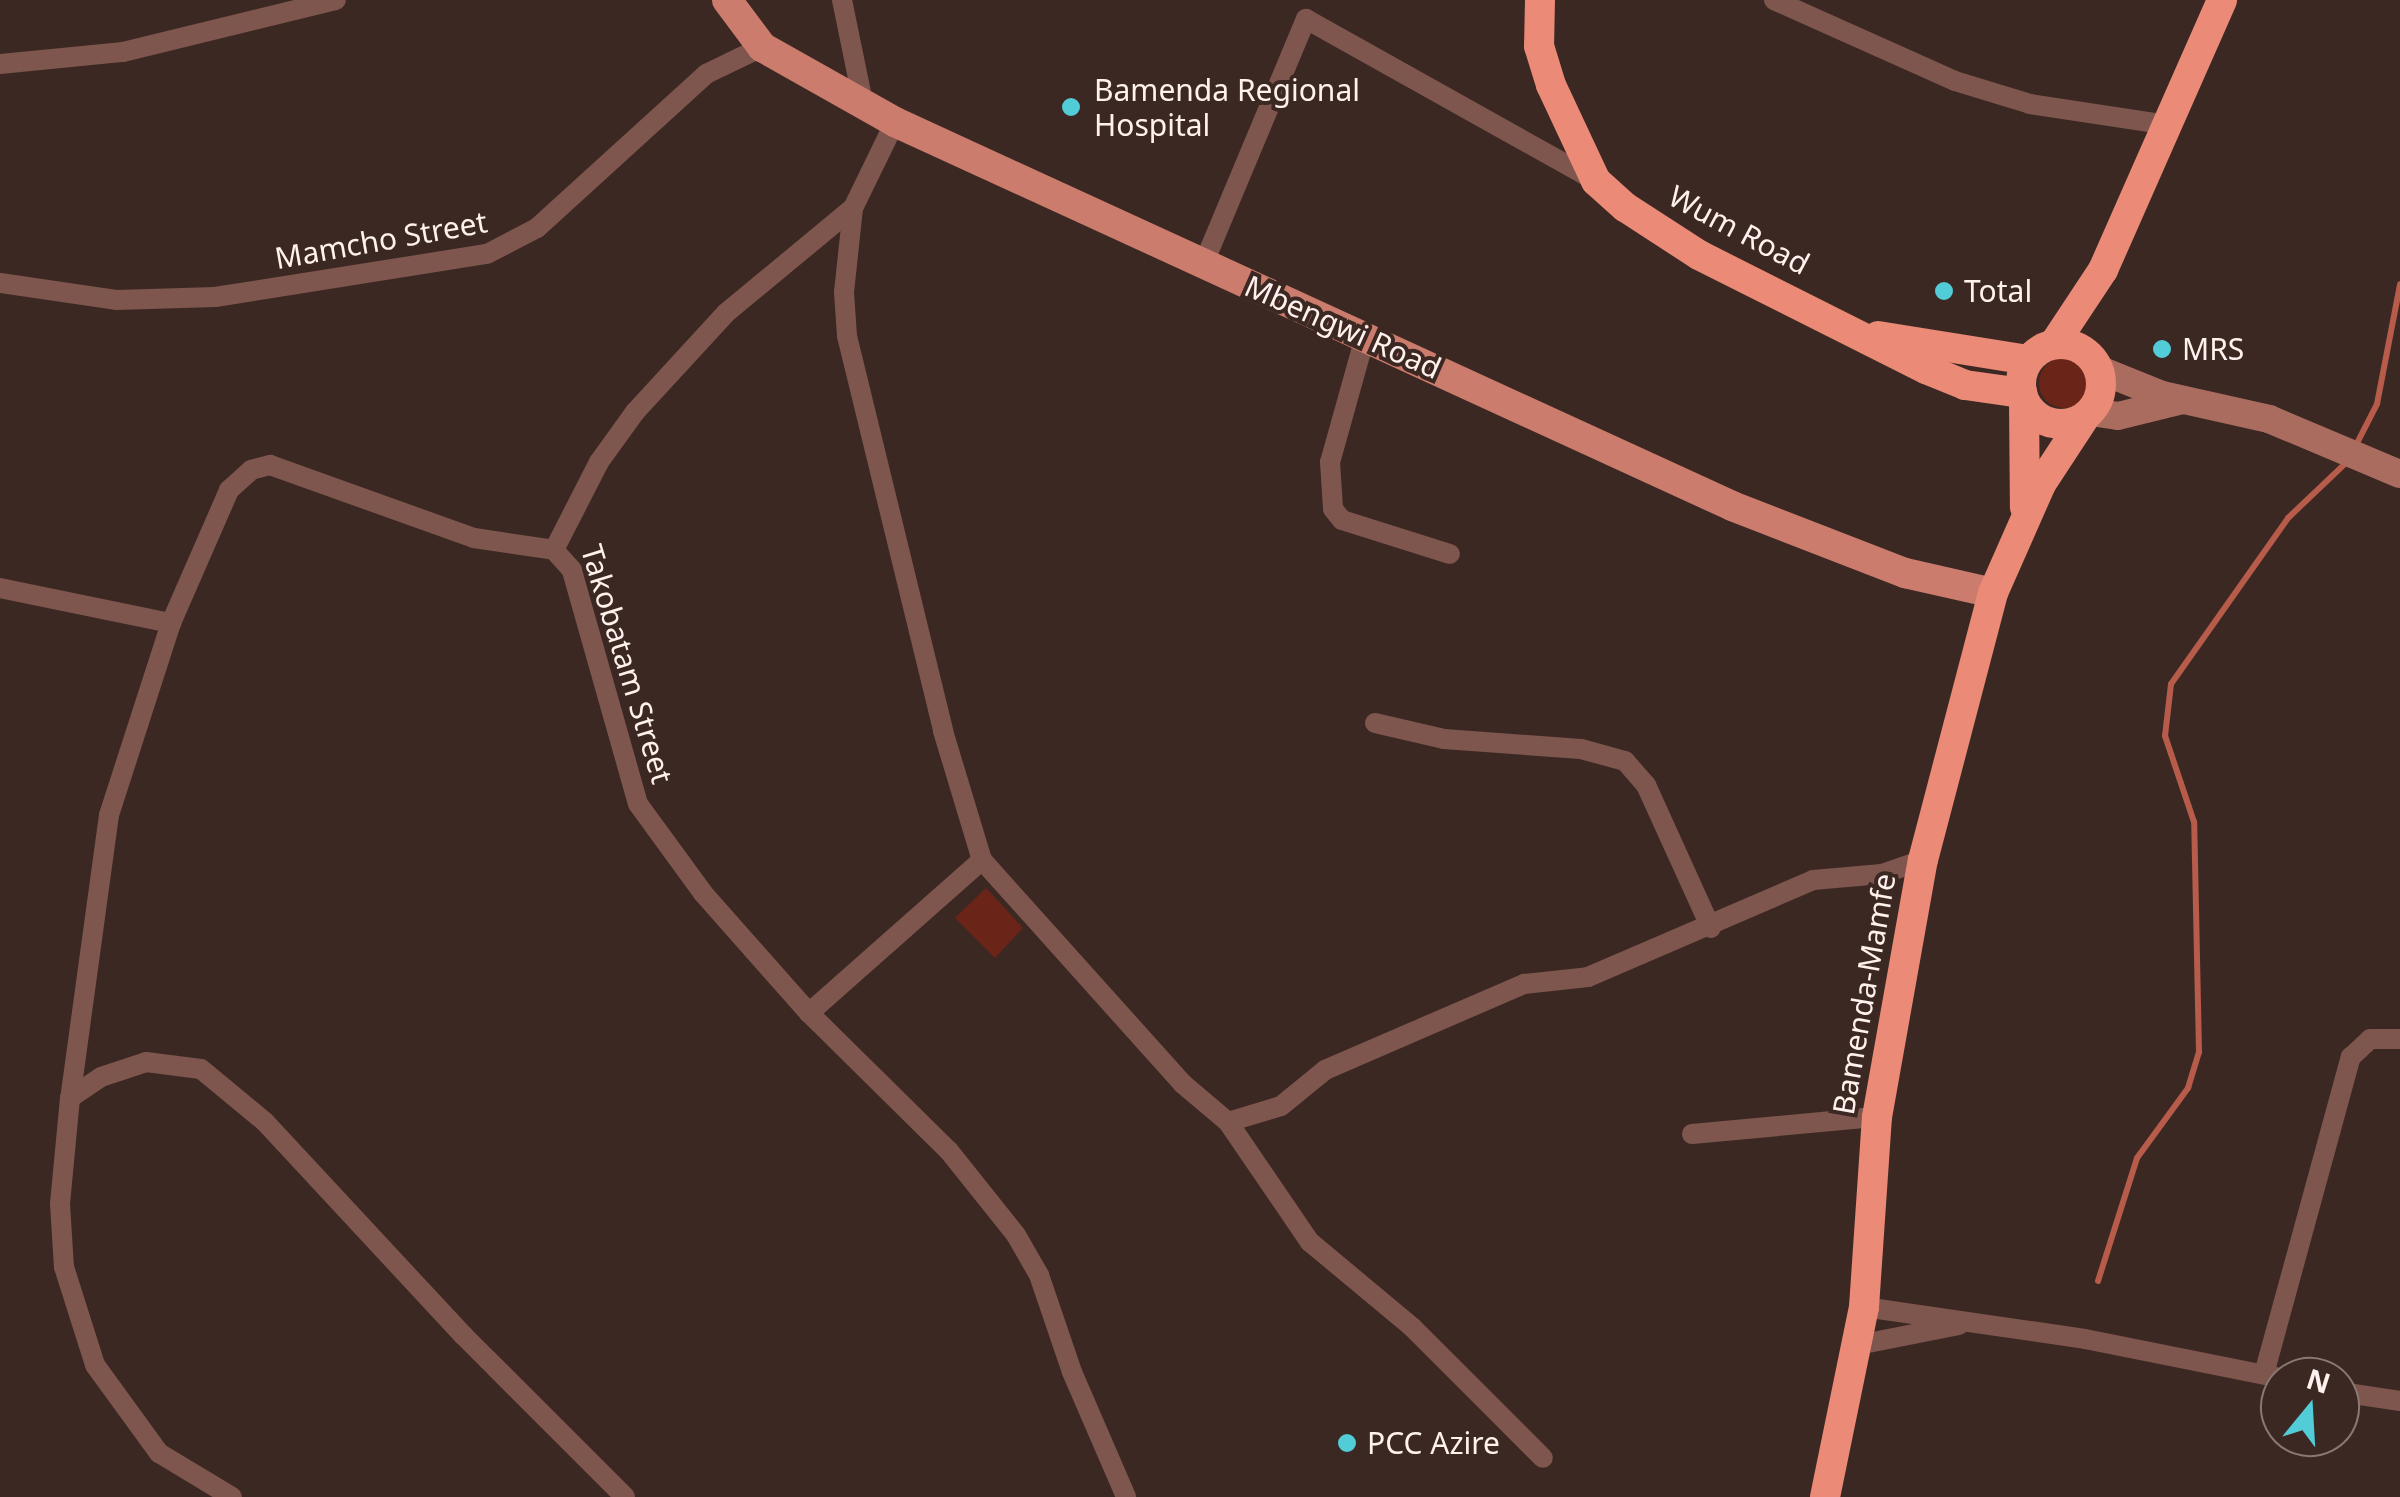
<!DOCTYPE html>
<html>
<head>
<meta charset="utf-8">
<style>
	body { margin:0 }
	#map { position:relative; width:2400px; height:1497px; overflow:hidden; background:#3c2823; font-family:"Noto Sans",sans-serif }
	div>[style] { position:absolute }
	.green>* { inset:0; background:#6b2418 }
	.round { border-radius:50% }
	.stream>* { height:6px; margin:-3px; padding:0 3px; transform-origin:3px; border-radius:3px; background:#b75b4a }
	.street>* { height:20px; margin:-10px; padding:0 10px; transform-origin:10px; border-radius:10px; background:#7e564e }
	.secondary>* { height:28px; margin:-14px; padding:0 14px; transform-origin:14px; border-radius:14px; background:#aa6c5f }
	.primary>* { height:30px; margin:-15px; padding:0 15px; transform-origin:15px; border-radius:15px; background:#cc7c6c }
	.highway>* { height:30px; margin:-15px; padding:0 15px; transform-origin:15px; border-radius:15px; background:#eb8a77 }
	.highway>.ring { margin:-15px; padding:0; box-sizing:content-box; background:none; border:30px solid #eb8a77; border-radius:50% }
	.dots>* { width:28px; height:28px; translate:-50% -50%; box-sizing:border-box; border:5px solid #3c2823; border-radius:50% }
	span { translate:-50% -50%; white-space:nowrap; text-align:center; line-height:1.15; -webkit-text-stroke:8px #3c2823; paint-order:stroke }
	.poi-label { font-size:30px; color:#fff1ee }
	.left { translate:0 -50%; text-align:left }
	.street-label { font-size:30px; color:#fff1ee }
	.north { position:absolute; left:2260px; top:1357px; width:100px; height:100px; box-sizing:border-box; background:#3c2823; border:2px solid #8a7874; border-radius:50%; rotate:18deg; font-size:28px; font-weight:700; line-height:40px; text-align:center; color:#fff1ee }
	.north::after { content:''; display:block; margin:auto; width:35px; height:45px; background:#52ccd6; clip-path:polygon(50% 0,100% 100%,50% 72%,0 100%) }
</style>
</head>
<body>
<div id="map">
	<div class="green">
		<div class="round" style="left:2039px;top:358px;width:50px;height:50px"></div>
		<div style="clip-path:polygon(986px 888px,1023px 928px,995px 958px,955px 918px)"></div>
	</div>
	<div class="stream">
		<div style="left:2354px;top:449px;width:51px;rotate:-62.9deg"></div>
		<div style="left:2377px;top:404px;width:122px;rotate:-79.1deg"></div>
		<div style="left:2098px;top:1281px;width:129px;rotate:-72.4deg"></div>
		<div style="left:2137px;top:1158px;width:87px;rotate:-53.9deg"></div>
		<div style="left:2188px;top:1088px;width:38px;rotate:-73deg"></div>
		<div style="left:2199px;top:1052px;width:230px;rotate:-91.2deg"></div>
		<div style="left:2194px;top:822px;width:91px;rotate:-108.6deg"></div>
		<div style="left:2165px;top:736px;width:52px;rotate:-83.4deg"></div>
		<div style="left:2171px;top:684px;width:203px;rotate:-54.8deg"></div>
		<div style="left:2288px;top:518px;width:84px;rotate:-43.6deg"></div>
	</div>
	<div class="street">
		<div style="left:842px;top:0;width:109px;rotate:78.4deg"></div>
		<div style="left:1774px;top:0;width:198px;rotate:24.1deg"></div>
		<div style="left:1955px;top:81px;width:78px;rotate:17deg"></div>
		<div style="left:2030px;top:104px;width:134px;rotate:8.6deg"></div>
		<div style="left:0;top:64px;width:124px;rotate:-5.6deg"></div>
		<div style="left:123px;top:52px;width:219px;rotate:-13.7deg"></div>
		<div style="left:895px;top:122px;width:96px;rotate:116deg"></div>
		<div style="left:853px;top:208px;width:84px;rotate:96.1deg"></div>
		<div style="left:844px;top:292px;width:44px;rotate:86.1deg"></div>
		<div style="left:847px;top:336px;width:406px;rotate:76.3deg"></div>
		<div style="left:943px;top:731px;width:135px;rotate:73.2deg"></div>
		<div style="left:982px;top:860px;width:301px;rotate:48.1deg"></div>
		<div style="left:1183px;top:1084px;width:59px;rotate:40.2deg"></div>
		<div style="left:1228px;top:1122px;width:145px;rotate:55.7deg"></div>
		<div style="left:1310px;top:1242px;width:133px;rotate:39.8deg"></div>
		<div style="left:1412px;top:1327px;width:185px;rotate:45deg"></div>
		<div style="left:1203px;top:265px;width:267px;rotate:-67.3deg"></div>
		<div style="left:1306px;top:19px;width:332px;rotate:29.2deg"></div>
		<div style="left:0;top:283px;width:117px;rotate:8.3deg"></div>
		<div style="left:116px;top:300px;width:99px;rotate:-1.7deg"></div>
		<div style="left:215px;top:297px;width:275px;rotate:-9deg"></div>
		<div style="left:487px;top:254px;width:56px;rotate:-27.5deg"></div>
		<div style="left:537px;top:228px;width:229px;rotate:-42.3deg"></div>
		<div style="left:706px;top:74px;width:62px;rotate:-25.7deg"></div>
		<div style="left:1365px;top:337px;width:130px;rotate:105.6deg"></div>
		<div style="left:1330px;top:462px;width:47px;rotate:86.3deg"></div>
		<div style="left:1333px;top:509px;width:14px;rotate:51deg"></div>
		<div style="left:1342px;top:520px;width:113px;rotate:17.5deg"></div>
		<div style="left:0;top:588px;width:175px;rotate:11.6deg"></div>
		<div style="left:171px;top:623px;width:145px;rotate:-66.4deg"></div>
		<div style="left:229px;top:490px;width:30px;rotate:-42deg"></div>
		<div style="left:251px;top:470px;width:20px;rotate:-15deg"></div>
		<div style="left:270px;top:465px;width:217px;rotate:19.7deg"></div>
		<div style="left:474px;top:538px;width:81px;rotate:8.5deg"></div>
		<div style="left:171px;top:623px;width:202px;rotate:107.9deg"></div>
		<div style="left:109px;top:815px;width:286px;rotate:97.8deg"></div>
		<div style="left:70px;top:1098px;width:106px;rotate:95.4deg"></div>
		<div style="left:60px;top:1204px;width:63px;rotate:86.4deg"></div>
		<div style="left:64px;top:1267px;width:103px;rotate:72.4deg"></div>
		<div style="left:95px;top:1365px;width:109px;rotate:54deg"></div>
		<div style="left:159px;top:1453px;width:85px;rotate:31.1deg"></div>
		<div style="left:1375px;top:723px;width:71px;rotate:13.1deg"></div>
		<div style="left:1444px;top:739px;width:137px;rotate:4.2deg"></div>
		<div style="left:1581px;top:749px;width:46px;rotate:15.3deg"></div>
		<div style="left:1625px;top:761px;width:32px;rotate:49deg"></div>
		<div style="left:1646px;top:785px;width:157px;rotate:65.6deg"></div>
		<div style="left:982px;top:860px;width:231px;rotate:138.5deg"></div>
		<div style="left:809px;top:1013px;width:197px;rotate:44.6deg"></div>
		<div style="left:949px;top:1151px;width:107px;rotate:51.4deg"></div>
		<div style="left:1016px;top:1235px;width:46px;rotate:60.1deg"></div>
		<div style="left:1039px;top:1275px;width:102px;rotate:71.2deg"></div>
		<div style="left:1072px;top:1372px;width:136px;rotate:66.6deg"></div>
		<div style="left:809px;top:1013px;width:160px;rotate:-131.5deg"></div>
		<div style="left:703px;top:893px;width:110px;rotate:-126.1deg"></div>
		<div style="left:638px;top:804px;width:243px;rotate:-105.8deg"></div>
		<div style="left:572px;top:570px;width:27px;rotate:-132deg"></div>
		<div style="left:554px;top:550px;width:99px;rotate:-62.9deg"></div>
		<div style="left:599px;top:462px;width:62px;rotate:-54.2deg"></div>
		<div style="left:635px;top:412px;width:134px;rotate:-47.4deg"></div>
		<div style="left:726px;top:313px;width:165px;rotate:-39.6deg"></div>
		<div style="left:70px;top:1098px;width:37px;rotate:-34deg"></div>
		<div style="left:101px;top:1077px;width:47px;rotate:-18.4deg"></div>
		<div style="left:146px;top:1062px;width:55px;rotate:7.3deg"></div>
		<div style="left:201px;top:1069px;width:83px;rotate:39.6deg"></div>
		<div style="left:265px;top:1122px;width:291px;rotate:47.1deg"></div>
		<div style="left:463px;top:1335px;width:229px;rotate:45deg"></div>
		<div style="left:1228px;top:1122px;width:55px;rotate:-16.8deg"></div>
		<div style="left:1281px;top:1106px;width:57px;rotate:-39.3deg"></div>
		<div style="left:1325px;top:1070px;width:217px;rotate:-23.4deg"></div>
		<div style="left:1524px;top:984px;width:64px;rotate:-6.2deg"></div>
		<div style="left:1588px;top:977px;width:245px;rotate:-23.3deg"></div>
		<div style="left:1813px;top:880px;width:69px;rotate:-5deg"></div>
		<div style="left:1882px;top:874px;width:43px;rotate:-18.9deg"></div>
		<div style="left:1692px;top:1134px;width:186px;rotate:-5.3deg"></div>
		<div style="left:1864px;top:1307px;width:223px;rotate:8.2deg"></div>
		<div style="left:2085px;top:1339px;width:199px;rotate:11.3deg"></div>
		<div style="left:1853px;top:1346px;width:108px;rotate:-11.2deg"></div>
		<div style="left:2264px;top:1374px;width:329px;rotate:-74.7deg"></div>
		<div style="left:2351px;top:1057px;width:26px;rotate:-43deg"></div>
		<div style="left:2370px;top:1039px;width:30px"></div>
		<div style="left:2340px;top:1392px;width:61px;rotate:8.5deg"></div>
	</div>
	<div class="secondary">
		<div style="left:2100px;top:370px;width:67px;rotate:22deg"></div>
		<div style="left:2162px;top:395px;width:110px;rotate:12.6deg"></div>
		<div style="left:2269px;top:419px;width:142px;rotate:22.8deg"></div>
		<div style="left:2090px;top:412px;width:28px;rotate:8deg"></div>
		<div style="left:2118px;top:416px;width:67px;rotate:-13.8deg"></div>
	</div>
	<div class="primary">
		<div style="left:727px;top:0;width:59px;rotate:53.3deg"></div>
		<div style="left:762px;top:47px;width:153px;rotate:29.4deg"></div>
		<div style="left:895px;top:122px;width:921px;rotate:24.64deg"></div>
		<div style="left:1732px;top:506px;width:186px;rotate:21.2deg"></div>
		<div style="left:1905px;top:573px;width:90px;rotate:12.8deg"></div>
	</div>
	<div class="highway">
		<div style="left:1540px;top:0;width:46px;rotate:91.2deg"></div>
		<div style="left:1539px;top:46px;width:41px;rotate:72.9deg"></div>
		<div style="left:1551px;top:85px;width:106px;rotate:64.9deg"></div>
		<div style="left:1596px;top:181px;width:39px;rotate:42deg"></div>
		<div style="left:1625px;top:207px;width:88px;rotate:33deg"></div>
		<div style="left:1699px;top:255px;width:254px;rotate:26.7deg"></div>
		<div style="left:1926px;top:369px;width:42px;rotate:22.3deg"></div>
		<div style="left:1965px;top:385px;width:58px;rotate:8deg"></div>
		<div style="left:1878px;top:336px;width:152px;rotate:9.1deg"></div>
		<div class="ring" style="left:2021px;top:344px;width:50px;height:50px"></div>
		<div style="left:2054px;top:344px;width:89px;rotate:-56.5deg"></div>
		<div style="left:2103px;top:270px;width:295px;rotate:-66.2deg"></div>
		<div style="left:2024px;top:401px;width:106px;rotate:89.5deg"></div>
		<div style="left:1825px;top:1497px;width:194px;rotate:-78.4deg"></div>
		<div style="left:1864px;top:1307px;width:190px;rotate:-86.1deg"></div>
		<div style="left:1877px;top:1117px;width:261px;rotate:-79.9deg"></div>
		<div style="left:1923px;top:860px;width:276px;rotate:-75.3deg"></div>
		<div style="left:1993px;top:593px;width:119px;rotate:-66.2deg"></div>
		<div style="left:2041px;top:484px;width:80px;rotate:-56.7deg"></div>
	</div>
	<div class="dots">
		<div style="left:1071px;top:107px;background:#52ccd6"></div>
		<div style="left:1944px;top:291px;background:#52ccd6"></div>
		<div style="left:2162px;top:349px;background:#52ccd6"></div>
		<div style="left:1347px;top:1443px;background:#52ccd6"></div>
	</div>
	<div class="poi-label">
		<span class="left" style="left:1094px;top:107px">Bamenda Regional<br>Hospital</span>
		<span class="left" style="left:1964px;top:291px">Total</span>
		<span class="left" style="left:2182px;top:349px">MRS</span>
		<span class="left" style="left:1367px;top:1443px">PCC Azire</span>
	</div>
	<div class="street-label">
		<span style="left:1739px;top:230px;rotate:28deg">Wum Road</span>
		<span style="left:381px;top:240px;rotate:-10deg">Mamcho Street</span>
		<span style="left:1343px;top:327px;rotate:24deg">Mbengwi Road</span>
		<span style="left:627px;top:664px;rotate:73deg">Takobatam Street</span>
		<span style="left:1864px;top:994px;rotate:-80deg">Bamenda-Mamfe</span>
	</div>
	<div class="north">N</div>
</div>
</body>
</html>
